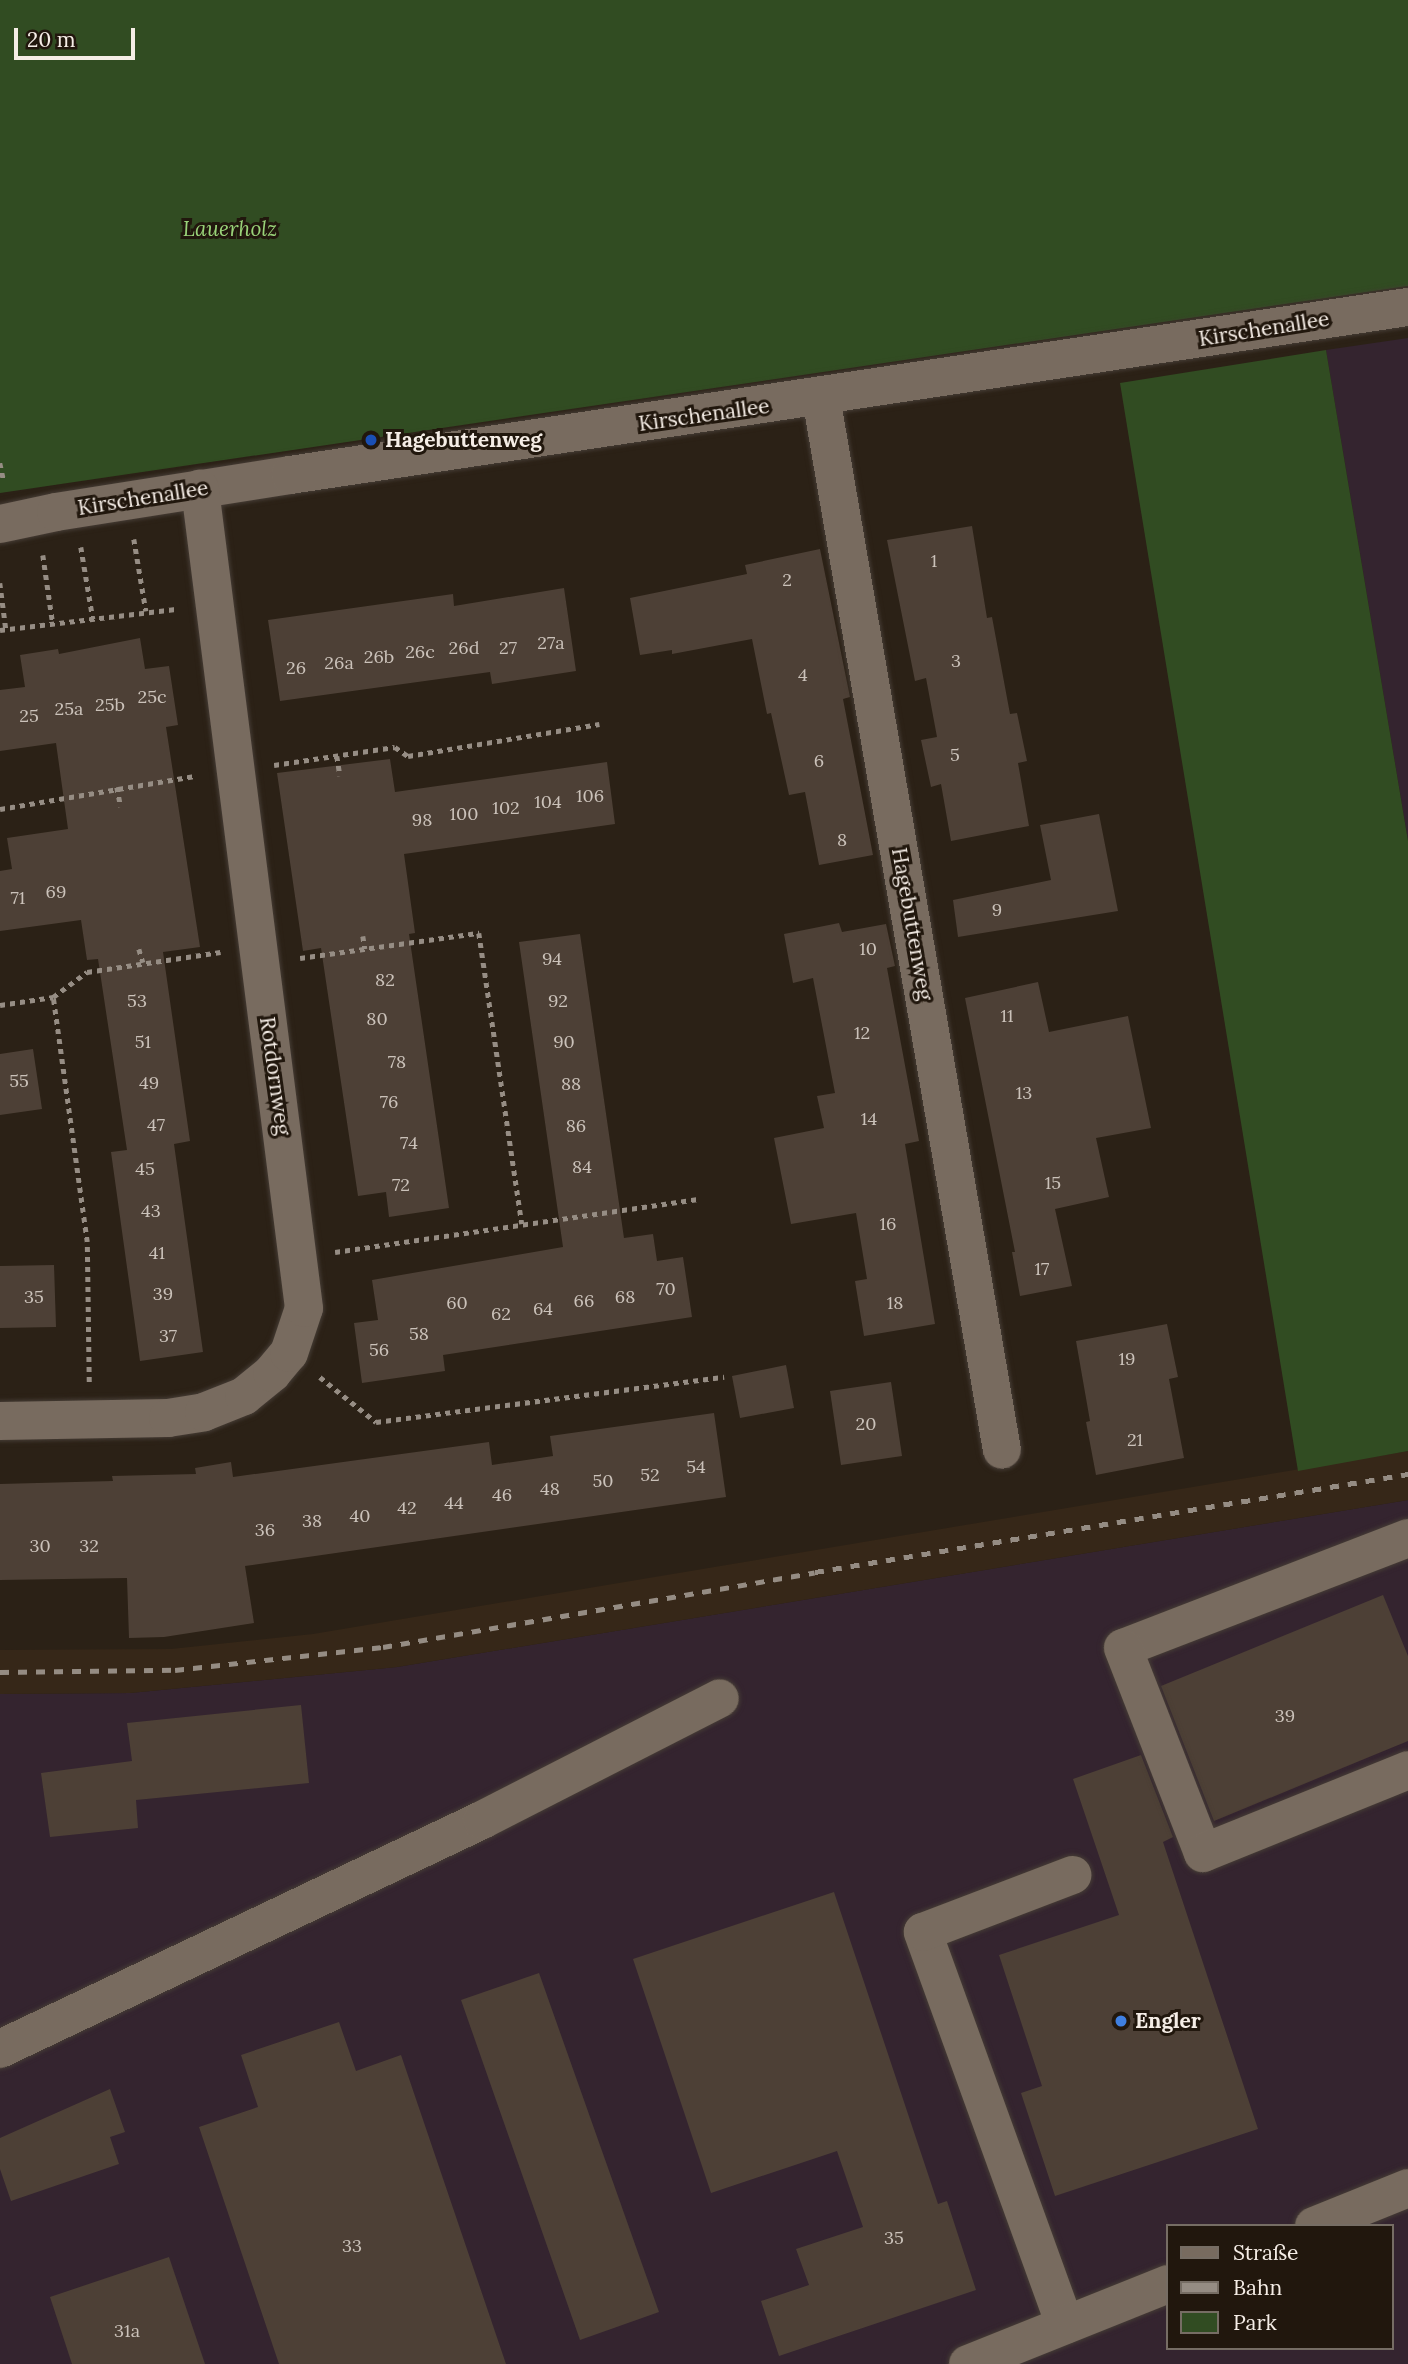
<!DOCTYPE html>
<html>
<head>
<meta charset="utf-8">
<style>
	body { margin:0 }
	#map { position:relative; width:1408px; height:2364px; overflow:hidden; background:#2b2116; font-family:Lora,serif }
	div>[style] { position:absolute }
	.commercial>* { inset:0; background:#34242f }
	.built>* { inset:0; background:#362718 }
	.green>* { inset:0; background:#314c22 }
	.building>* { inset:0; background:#4d4036 }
	.path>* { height:4.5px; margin-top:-2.25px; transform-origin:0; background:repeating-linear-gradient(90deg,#968d84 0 5px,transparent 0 10px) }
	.roads { filter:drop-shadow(0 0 2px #453c35) drop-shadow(0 0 2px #453c35) }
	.minor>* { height:38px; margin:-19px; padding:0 19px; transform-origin:19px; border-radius:19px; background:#786b5f }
	.rail>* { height:5px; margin-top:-2.5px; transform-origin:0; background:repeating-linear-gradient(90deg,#958c83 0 9px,transparent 0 18px) }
	.dots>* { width:19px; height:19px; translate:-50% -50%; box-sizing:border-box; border:4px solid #21170d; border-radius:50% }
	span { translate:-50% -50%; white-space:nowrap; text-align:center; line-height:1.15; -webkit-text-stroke:6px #21170d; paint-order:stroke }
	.number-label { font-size:18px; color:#cbc2ba }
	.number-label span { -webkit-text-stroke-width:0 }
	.park-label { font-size:21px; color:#99d379; font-style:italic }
	.street-label { font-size:21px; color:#f5ede6 }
	.poi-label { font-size:21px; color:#f5ede6; font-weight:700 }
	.left { translate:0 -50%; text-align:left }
	.legend { position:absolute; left:1166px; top:2224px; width:228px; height:126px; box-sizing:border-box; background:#21170d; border:2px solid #766d64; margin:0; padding:9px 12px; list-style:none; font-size:21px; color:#f5ede6 }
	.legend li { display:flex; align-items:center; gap:14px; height:35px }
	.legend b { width:35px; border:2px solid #766d64 }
	.scale { position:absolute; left:14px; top:28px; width:121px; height:32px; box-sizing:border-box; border:4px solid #f5ede6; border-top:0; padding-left:9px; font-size:21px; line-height:24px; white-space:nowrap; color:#f5ede6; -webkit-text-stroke:5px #21170d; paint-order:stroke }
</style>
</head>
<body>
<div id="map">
	<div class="commercial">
		<div style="clip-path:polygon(1408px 338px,1408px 841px,1326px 350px)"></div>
		<div style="clip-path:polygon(evenodd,1408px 1500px,1408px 2364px,0 2364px,0 1694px,130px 1693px,397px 1667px,1408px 1500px,1168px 2226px,1392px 2226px,1392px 2348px,1168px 2348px,1168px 2226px)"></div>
	</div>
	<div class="built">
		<div style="clip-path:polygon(1408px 1451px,1408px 1500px,397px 1667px,130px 1693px,0 1694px,0 1650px,171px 1649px,313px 1634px)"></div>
	</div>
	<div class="green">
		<div style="clip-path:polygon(0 0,1408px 0,1408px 286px,0 493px)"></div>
		<div style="clip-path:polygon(1326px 350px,1408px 841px,1408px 1451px,1298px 1471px,1120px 383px)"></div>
	</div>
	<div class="building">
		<div style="clip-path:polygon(972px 526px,987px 618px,992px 617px,1010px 714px,1017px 713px,1027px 761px,1018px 763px,1029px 826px,951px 841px,941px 784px,931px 787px,921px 740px,937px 737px,926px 678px,915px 681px,887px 540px)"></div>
		<div style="clip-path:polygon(820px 549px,850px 697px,843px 699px,873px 855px,819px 865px,805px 792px,789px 795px,771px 713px,767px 714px,752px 639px,672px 654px,672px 650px,640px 655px,630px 598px,747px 574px,745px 565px)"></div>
		<div style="clip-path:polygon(564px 588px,576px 671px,492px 684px,490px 672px,280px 701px,268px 620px,453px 594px,454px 606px)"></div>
		<div style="clip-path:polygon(140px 638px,145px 669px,169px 666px,178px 725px,166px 727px,200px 947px,163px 952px,190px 1141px,174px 1144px,203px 1352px,140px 1361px,111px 1152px,127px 1150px,98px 959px,87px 960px,81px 920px,0 931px,0 871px,12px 869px,7px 838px,68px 829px,56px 743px,0 751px,0 690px,25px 687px,20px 655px,58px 649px,59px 654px)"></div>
		<div style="clip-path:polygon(390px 759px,395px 792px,607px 762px,615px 824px,404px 854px,415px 933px,409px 934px,449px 1208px,389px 1217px,386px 1192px,358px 1196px,321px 948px,303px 951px,277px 773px)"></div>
		<div style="clip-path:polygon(1099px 814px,1118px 911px,958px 937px,953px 900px,1051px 880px,1040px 825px)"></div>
		<div style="clip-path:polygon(839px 923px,842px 932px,886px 924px,895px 966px,887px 968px,919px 1141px,905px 1144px,935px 1324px,864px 1336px,855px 1281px,867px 1279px,856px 1213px,791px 1224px,774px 1138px,824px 1128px,817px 1096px,835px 1093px,813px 978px,793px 983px,784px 934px)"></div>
		<div style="clip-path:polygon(580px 934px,624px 1238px,653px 1234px,657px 1261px,683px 1257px,692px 1317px,443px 1355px,445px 1371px,362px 1383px,354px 1323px,378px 1320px,372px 1280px,563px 1247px,519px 942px)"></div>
		<div style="clip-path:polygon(1038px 982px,1049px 1032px,1128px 1016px,1151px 1128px,1096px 1138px,1109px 1197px,1055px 1209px,1072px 1286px,1020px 1296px,1012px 1252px,1015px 1252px,965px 998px)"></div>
		<div style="clip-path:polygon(33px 1049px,42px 1109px,0 1115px,0 1054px)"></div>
		<div style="clip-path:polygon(54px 1265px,56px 1327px,0 1328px,0 1266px)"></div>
		<div style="clip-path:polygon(1167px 1324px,1178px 1377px,1169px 1379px,1184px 1458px,1096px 1475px,1086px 1422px,1090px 1421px,1076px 1341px)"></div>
		<div style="clip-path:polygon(786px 1365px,794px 1408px,740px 1418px,732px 1376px)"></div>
		<div style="clip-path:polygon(891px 1382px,902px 1456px,841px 1465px,830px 1391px)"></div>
		<div style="clip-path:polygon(714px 1413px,726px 1497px,245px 1566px,254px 1623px,164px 1637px,129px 1638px,127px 1578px,0 1580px,0 1484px,113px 1481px,112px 1476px,196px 1474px,195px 1468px,231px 1462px,233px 1477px,489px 1442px,492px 1465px,553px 1456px,550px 1436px)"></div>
		<div style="clip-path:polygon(1383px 1595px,1408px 1656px,1408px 1741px,1214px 1821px,1161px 1686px)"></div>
		<div style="clip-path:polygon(301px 1705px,309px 1783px,136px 1800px,138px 1828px,50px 1837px,41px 1773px,132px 1761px,127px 1723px)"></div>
		<div style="clip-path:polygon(1141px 1755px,1173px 1837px,1163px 1842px,1258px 2129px,1055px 2196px,1021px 2093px,1042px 2086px,999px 1955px,1119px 1915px,1073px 1779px)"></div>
		<div style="clip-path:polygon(834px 1892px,938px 2204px,947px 2201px,976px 2290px,779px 2356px,761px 2301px,809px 2285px,796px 2249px,863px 2227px,837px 2151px,711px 2193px,633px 1959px)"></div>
		<div style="clip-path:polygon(539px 1973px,659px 2312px,580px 2340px,461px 2000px)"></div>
		<div style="clip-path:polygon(339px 2022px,356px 2071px,401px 2055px,506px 2364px,279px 2364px,199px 2127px,258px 2107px,241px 2055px)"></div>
		<div style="clip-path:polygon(110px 2089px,125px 2132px,110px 2137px,119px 2164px,11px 2201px,0 2169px,0 2138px)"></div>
		<div style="clip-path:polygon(169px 2257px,205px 2364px,72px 2364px,50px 2297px)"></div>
	</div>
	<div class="path">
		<div style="left:0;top:463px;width:19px;rotate:78deg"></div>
		<div style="left:134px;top:539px;width:73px;rotate:80.5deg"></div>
		<div style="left:81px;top:547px;width:73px;rotate:80.5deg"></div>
		<div style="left:43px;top:555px;width:70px;rotate:81.8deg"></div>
		<div style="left:0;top:583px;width:46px;rotate:82.6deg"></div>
		<div style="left:0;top:630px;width:177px;rotate:-6.8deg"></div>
		<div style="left:337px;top:756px;width:20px;rotate:81deg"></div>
		<div style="left:274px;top:765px;width:122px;rotate:-8.5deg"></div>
		<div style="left:395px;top:747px;width:16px;rotate:35deg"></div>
		<div style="left:408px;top:756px;width:194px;rotate:-9.5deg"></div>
		<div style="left:117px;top:787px;width:20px;rotate:79deg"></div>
		<div style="left:0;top:809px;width:199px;rotate:-9.6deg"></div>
		<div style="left:363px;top:936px;width:13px;rotate:81deg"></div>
		<div style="left:139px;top:949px;width:14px;rotate:73deg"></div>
		<div style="left:300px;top:958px;width:181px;rotate:-8deg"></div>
		<div style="left:479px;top:933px;width:294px;rotate:81.6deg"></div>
		<div style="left:0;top:1005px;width:54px;rotate:-8.6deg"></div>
		<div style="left:335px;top:1252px;width:367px;rotate:-8.3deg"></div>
		<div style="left:320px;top:1377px;width:72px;rotate:38.8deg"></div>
		<div style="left:376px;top:1422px;width:351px;rotate:-7.4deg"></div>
		<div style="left:89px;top:1382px;width:140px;rotate:-90.8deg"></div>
		<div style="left:87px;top:1242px;width:247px;rotate:-97.9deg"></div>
		<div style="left:53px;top:997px;width:42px;rotate:-36.3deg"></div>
		<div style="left:87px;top:972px;width:135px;rotate:-8.5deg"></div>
	</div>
	<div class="roads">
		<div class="minor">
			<div style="left:821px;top:397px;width:1068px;rotate:80.25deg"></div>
			<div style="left:0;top:524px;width:57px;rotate:-12.1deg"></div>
			<div style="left:56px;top:512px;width:237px;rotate:-9deg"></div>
			<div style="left:290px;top:475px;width:1131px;rotate:-8.55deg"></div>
			<div style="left:0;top:1421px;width:168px;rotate:-1deg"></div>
			<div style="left:168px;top:1418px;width:36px;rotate:-9deg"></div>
			<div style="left:204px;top:1412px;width:43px;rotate:-21.8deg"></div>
			<div style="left:244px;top:1396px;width:36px;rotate:-39deg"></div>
			<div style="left:272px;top:1373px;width:26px;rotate:-50deg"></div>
			<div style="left:289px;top:1353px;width:47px;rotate:-71.6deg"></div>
			<div style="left:304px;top:1308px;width:826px;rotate:-97.24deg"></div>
			<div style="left:1408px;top:1538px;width:305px;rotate:158.9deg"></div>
			<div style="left:1123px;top:1648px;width:220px;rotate:68.7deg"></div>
			<div style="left:1203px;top:1853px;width:221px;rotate:-22deg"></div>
			<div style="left:0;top:2049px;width:534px;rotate:-25.41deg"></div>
			<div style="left:482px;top:1820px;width:267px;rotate:-27.1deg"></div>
			<div style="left:1314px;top:2226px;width:101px;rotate:-22deg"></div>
			<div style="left:1065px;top:2325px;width:418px;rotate:-109.9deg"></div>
			<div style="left:923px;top:1932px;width:160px;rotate:-20.9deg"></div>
			<div style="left:968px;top:2364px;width:215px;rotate:-21.8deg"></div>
		</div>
	</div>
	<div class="rail">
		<div style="left:0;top:1672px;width:175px;rotate:-0.7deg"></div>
		<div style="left:175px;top:1670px;width:209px;rotate:-6.3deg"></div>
		<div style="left:383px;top:1647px;width:438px;rotate:-9.8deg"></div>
		<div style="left:815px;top:1572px;width:601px;rotate:-9.38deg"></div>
	</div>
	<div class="dots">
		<div style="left:371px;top:440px;background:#1a4fb4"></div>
		<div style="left:1121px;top:2021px;background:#3f7fe0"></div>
	</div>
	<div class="number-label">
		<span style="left:934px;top:561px">1</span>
		<span style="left:787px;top:580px">2</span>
		<span style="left:551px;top:643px">27a</span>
		<span style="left:464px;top:648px">26d</span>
		<span style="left:508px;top:648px">27</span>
		<span style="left:420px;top:652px">26c</span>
		<span style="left:379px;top:657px">26b</span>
		<span style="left:956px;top:661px">3</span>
		<span style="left:339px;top:663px">26a</span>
		<span style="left:296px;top:668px">26</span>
		<span style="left:803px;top:675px">4</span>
		<span style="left:152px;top:697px">25c</span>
		<span style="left:110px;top:705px">25b</span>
		<span style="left:69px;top:709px">25a</span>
		<span style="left:29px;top:716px">25</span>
		<span style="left:955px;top:755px">5</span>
		<span style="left:819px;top:761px">6</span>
		<span style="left:590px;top:796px">106</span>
		<span style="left:548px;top:802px">104</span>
		<span style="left:506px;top:808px">102</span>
		<span style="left:464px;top:814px">100</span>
		<span style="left:422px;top:820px">98</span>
		<span style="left:842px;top:840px">8</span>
		<span style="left:56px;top:892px">69</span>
		<span style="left:18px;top:898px">71</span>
		<span style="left:997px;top:910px">9</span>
		<span style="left:868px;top:949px">10</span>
		<span style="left:552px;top:959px">94</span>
		<span style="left:385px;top:980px">82</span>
		<span style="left:137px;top:1001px">53</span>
		<span style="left:558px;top:1001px">92</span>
		<span style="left:1007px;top:1016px">11</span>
		<span style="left:377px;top:1019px">80</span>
		<span style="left:862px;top:1033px">12</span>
		<span style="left:143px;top:1042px">51</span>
		<span style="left:564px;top:1042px">90</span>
		<span style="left:397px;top:1062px">78</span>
		<span style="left:19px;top:1081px">55</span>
		<span style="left:149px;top:1083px">49</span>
		<span style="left:571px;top:1084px">88</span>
		<span style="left:1024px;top:1093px">13</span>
		<span style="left:389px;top:1102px">76</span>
		<span style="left:869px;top:1119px">14</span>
		<span style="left:156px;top:1125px">47</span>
		<span style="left:576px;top:1126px">86</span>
		<span style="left:409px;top:1143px">74</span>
		<span style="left:582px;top:1167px">84</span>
		<span style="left:145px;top:1169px">45</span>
		<span style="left:1053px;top:1183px">15</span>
		<span style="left:401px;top:1185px">72</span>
		<span style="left:151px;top:1211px">43</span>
		<span style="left:888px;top:1224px">16</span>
		<span style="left:157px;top:1253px">41</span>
		<span style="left:1042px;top:1269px">17</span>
		<span style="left:666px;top:1289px">70</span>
		<span style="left:163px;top:1294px">39</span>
		<span style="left:34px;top:1297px">35</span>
		<span style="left:625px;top:1297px">68</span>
		<span style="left:584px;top:1301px">66</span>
		<span style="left:457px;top:1303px">60</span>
		<span style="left:895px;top:1303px">18</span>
		<span style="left:543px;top:1309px">64</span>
		<span style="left:501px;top:1314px">62</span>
		<span style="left:419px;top:1334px">58</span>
		<span style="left:168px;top:1336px">37</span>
		<span style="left:379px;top:1350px">56</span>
		<span style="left:1127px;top:1359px">19</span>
		<span style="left:866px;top:1424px">20</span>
		<span style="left:1135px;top:1440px">21</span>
		<span style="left:696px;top:1467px">54</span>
		<span style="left:650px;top:1475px">52</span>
		<span style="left:603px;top:1481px">50</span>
		<span style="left:550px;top:1489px">48</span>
		<span style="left:502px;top:1495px">46</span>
		<span style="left:454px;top:1503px">44</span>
		<span style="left:407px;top:1508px">42</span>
		<span style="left:360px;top:1516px">40</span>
		<span style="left:312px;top:1521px">38</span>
		<span style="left:265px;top:1530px">36</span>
		<span style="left:40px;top:1546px">30</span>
		<span style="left:89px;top:1546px">32</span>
		<span style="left:1285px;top:1716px">39</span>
		<span style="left:894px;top:2238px">35</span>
		<span style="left:352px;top:2246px">33</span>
		<span style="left:127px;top:2331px">31a</span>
	</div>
	<div class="park-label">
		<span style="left:230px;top:229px">Lauerholz</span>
	</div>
	<div class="street-label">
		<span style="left:1264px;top:329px;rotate:-9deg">Kirschenallee</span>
		<span style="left:704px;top:415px;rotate:-8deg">Kirschenallee</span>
		<span style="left:143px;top:498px;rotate:-9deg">Kirschenallee</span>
		<span style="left:912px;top:924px;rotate:80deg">Hagebuttenweg</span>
		<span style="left:275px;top:1076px;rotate:82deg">Rotdornweg</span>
	</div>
	<div class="poi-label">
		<span class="left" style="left:385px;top:440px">Hagebuttenweg</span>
		<span class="left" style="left:1135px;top:2021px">Engler</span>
	</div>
	<ul class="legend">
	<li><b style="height:9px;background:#786b5f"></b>Straße</li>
	<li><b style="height:9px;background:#958c83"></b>Bahn</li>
	<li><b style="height:19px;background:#314c22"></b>Park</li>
	</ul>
	<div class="scale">20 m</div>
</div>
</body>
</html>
